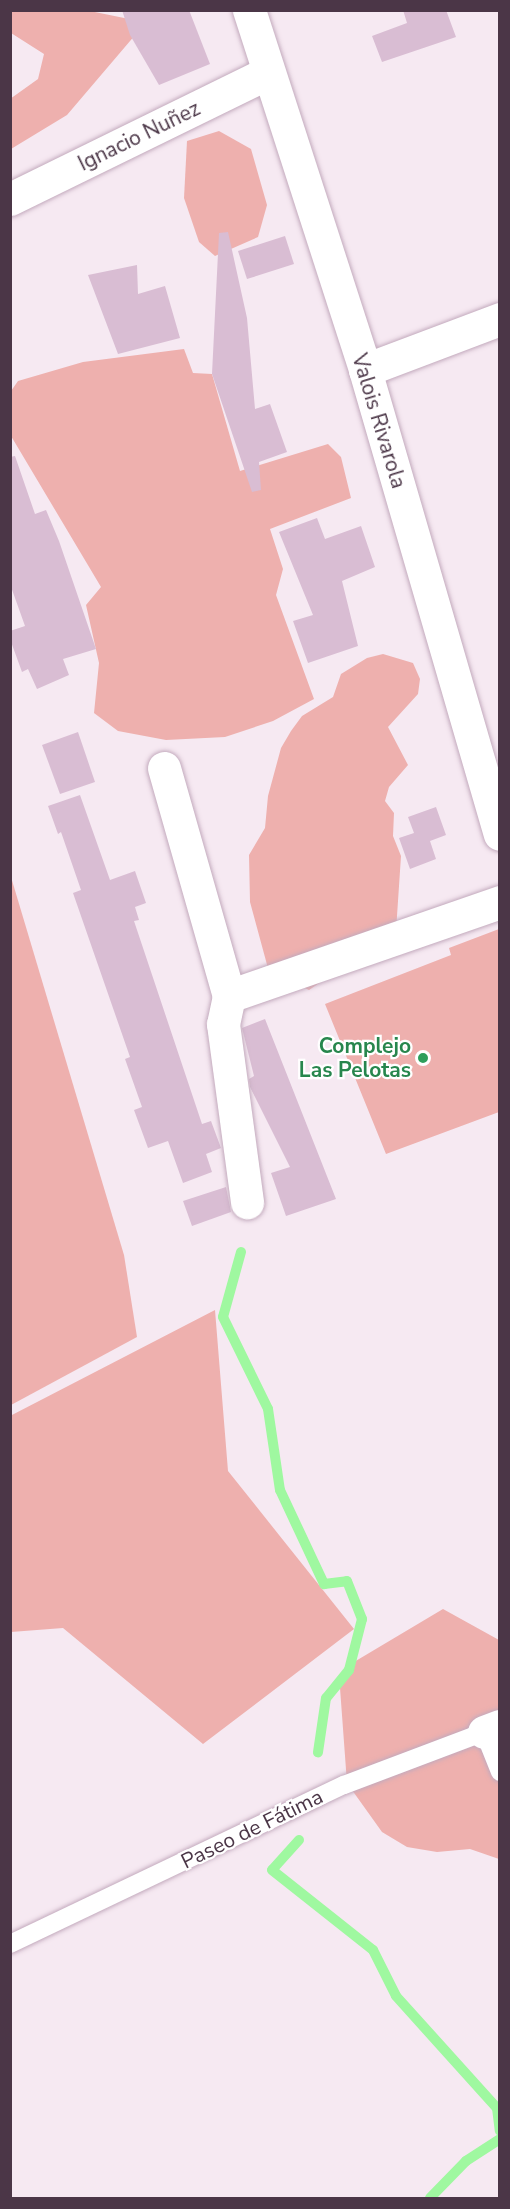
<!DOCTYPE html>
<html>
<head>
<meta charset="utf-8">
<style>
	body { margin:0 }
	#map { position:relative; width:510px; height:2209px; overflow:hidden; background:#f6e9f2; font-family:"Nunito Sans",sans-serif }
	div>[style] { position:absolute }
	.green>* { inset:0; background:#eeb0ae }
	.stream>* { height:10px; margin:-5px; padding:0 5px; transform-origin:5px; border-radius:5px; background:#9ff8a0 }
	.building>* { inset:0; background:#d9bdd3 }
	.roads { filter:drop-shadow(0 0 2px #c3aabd) drop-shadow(0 0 2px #c3aabd) }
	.lane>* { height:18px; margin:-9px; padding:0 9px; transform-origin:9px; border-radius:9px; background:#fff }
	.street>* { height:33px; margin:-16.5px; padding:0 16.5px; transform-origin:16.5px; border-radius:16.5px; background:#fff }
	.dots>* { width:16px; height:16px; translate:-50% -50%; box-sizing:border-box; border:3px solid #fff; border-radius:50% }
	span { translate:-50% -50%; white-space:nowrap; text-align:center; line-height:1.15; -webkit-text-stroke:4.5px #fff; paint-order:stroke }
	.street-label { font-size:21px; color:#4b3647 }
	.leisure-label { font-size:21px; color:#27864d; font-weight:700 }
	.right { translate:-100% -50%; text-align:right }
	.frame { position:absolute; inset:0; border:12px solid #4b3647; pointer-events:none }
</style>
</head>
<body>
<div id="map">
	<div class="green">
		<div style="clip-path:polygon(11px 11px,90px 11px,129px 19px,136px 34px,67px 115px,11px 149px,10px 99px,38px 79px,44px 54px,11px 33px)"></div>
		<div style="clip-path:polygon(219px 131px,251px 149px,267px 205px,258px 237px,215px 256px,199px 242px,184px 198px,187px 141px)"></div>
		<div style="clip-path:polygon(184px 349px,193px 373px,212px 374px,240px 471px,328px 444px,341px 457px,351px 498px,270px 529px,283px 569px,276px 595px,314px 699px,273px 721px,225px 737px,166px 740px,118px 731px,94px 713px,99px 663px,86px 605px,101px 587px,11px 436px,11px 391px,18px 381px,83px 362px)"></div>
		<div style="clip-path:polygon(383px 654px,413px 663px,420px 679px,418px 694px,388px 727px,408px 765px,389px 787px,385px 801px,394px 813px,393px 836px,401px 856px,396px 931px,309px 990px,269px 972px,250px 902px,249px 855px,265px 828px,268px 796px,281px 748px,291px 731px,302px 716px,333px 697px,341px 674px,367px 658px)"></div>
		<div style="clip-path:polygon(11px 877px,124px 1255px,137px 1337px,11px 1405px)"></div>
		<div style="clip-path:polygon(499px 929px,499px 1112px,386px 1154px,325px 1004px,451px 955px,449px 948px)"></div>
		<div style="clip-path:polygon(215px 1310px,228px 1471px,354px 1629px,203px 1744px,63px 1628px,11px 1632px,10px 1416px)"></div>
		<div style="clip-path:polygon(443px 1609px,499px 1640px,499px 1859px,470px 1849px,437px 1852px,407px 1847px,382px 1832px,347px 1783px,340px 1688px,354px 1662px)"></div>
	</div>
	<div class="stream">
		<div style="left:241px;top:1252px;width:67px;rotate:105.5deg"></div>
		<div style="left:223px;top:1317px;width:102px;rotate:63.9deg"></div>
		<div style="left:268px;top:1409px;width:82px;rotate:81.6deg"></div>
		<div style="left:280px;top:1490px;width:104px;rotate:64.9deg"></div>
		<div style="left:324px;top:1584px;width:23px;rotate:-7deg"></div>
		<div style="left:347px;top:1581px;width:41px;rotate:68.5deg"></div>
		<div style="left:362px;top:1619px;width:53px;rotate:104.3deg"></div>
		<div style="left:349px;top:1670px;width:36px;rotate:129deg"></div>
		<div style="left:326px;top:1698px;width:55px;rotate:98.4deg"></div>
		<div style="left:299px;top:1840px;width:40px;rotate:132deg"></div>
		<div style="left:272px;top:1870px;width:129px;rotate:38.4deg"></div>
		<div style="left:373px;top:1950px;width:51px;rotate:63.4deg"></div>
		<div style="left:396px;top:1996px;width:151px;rotate:48deg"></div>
		<div style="left:497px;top:2108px;width:23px;rotate:83deg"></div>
		<div style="left:430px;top:2198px;width:52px;rotate:-45.8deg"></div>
		<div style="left:466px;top:2161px;width:40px;rotate:-32.9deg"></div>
	</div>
	<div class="building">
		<div style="clip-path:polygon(122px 10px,189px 10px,210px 64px,159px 85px,130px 35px)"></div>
		<div style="clip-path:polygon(403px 10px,446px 10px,456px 37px,382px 62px,372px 36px,407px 23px)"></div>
		<div style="clip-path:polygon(228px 232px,247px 318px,255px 409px,270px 404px,287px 452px,259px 462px,261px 490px,252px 492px,212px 374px,219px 233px)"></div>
		<div style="clip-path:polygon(285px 236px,294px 264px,247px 279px,238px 251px)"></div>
		<div style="clip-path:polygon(137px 265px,138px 294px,165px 286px,180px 338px,118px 354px,88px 275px)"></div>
		<div style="clip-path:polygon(15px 456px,35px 514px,46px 510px,59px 541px,96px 649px,63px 659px,69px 675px,37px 689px,28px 669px,22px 672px,10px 639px,10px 631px,25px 626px,10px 584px,10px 457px)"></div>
		<div style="clip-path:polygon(317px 518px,325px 539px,361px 526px,375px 567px,342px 581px,358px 646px,308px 663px,293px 621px,313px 615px,279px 532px)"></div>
		<div style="clip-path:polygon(78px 732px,95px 782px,60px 794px,42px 745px)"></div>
		<div style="clip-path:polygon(80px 795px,110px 880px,135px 871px,146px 903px,135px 907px,139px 920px,134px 921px,202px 1124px,211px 1121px,221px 1148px,206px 1154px,212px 1172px,183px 1183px,168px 1141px,148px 1148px,134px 1110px,142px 1107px,125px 1059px,130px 1057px,73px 893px,81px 890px,61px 832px,58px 834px,48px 806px)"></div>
		<div style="clip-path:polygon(436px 807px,446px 835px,430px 841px,436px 859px,410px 869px,399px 838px,414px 833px,408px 817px)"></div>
		<div style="clip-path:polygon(265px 1019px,336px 1199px,286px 1216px,271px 1173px,290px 1167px,250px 1087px,249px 1079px,254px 1076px,242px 1028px)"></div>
		<div style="clip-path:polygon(226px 1187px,231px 1212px,192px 1226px,183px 1201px)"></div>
	</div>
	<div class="roads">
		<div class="lane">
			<div style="left:10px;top:1944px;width:370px;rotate:-25.5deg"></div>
			<div style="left:344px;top:1785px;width:150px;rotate:-20.7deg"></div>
			<div style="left:484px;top:1732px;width:43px;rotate:68.2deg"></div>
		</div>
		<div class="street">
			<div style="left:249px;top:10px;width:378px;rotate:72.1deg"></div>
			<div style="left:365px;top:370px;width:483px;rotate:73.8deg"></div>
			<div style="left:10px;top:199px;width:286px;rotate:-26.1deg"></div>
			<div style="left:365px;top:370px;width:144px;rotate:-20.7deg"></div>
			<div style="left:164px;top:768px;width:237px;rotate:74.1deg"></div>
			<div style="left:229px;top:996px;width:29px;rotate:102deg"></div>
			<div style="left:223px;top:1024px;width:180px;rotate:82.3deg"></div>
			<div style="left:229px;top:996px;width:287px;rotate:-19.1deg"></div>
			<div style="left:484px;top:1732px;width:17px;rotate:-21deg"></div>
		</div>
	</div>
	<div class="dots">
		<div style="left:423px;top:1058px;background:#2e9e5b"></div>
	</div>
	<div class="street-label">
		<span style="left:139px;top:136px;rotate:-26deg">Ignacio Nuñez</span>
		<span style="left:379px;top:421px;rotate:73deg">Valois Rivarola</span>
		<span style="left:252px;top:1829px;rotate:-26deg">Paseo de Fátima</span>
	</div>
	<div class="leisure-label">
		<span class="right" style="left:411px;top:1058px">Complejo<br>Las Pelotas</span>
	</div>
	<div class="frame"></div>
</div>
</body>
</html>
